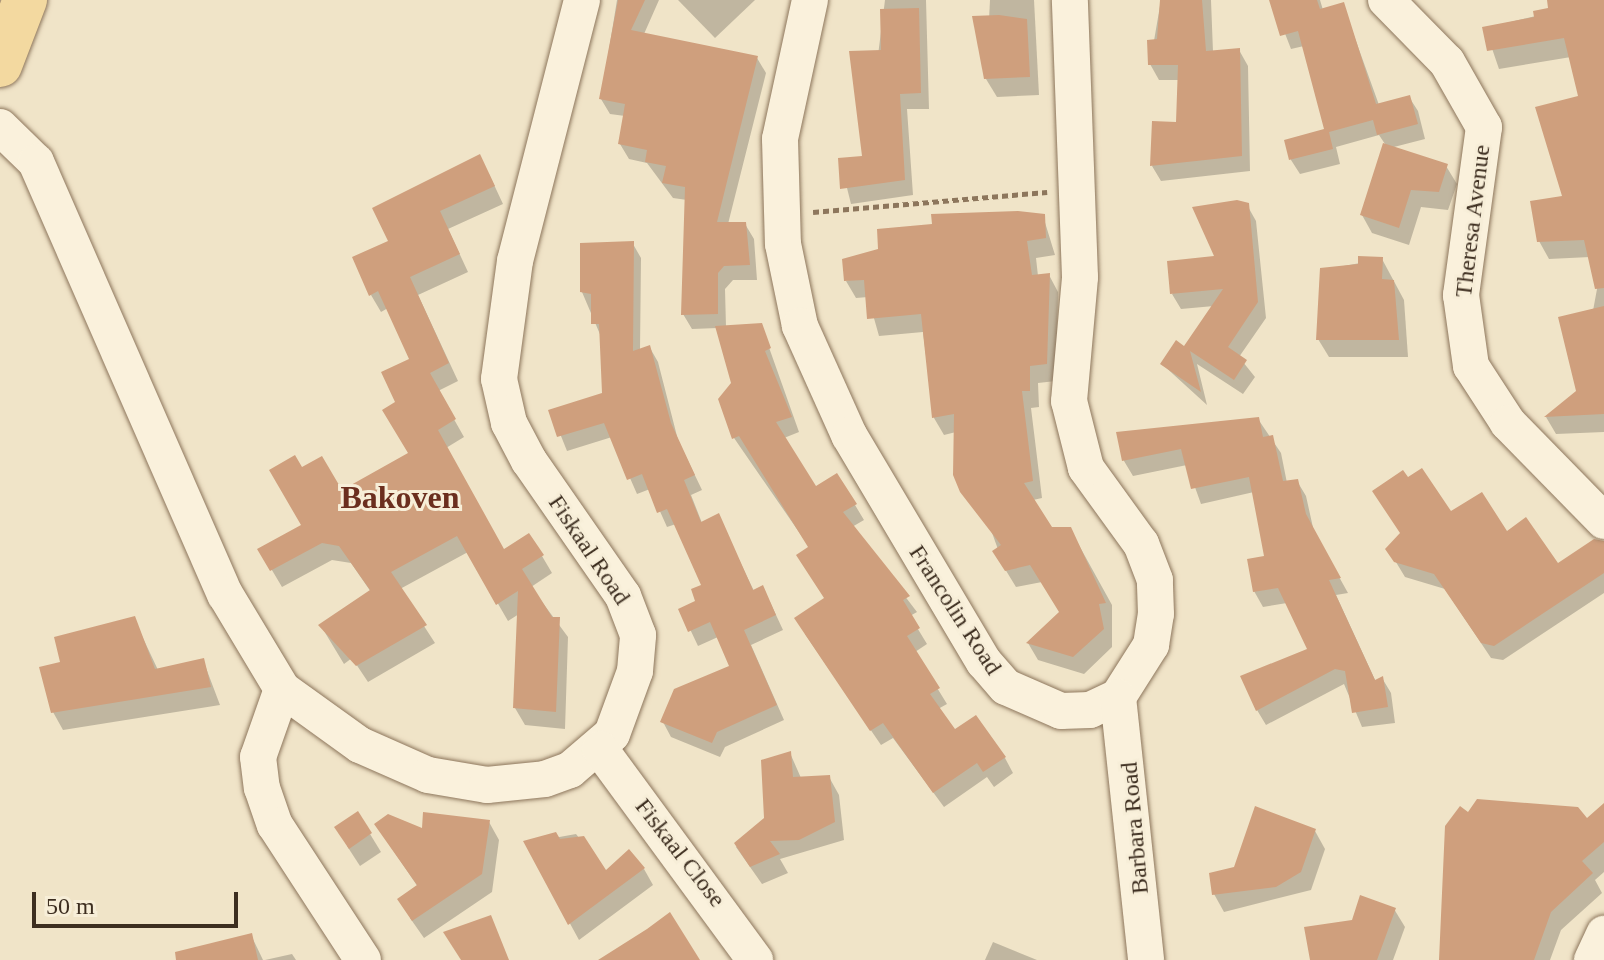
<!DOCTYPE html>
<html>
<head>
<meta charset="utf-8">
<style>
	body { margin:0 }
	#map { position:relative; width:1604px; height:960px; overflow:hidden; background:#f0e4c8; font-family:"Times New Roman",serif }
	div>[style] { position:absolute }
	.shadow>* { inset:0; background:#0003 }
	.building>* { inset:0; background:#cf9f7d }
	.path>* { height:5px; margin-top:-2.5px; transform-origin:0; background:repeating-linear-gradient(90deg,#8d765c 0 6px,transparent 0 10px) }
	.roads { filter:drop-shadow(0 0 2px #8d765c) drop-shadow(0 0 2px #8d765c) }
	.minor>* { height:36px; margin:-18px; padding:0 18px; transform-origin:18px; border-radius:18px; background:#faf1dc }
	.major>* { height:44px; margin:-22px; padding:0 22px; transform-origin:22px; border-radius:22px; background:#f3d9a0 }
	span { translate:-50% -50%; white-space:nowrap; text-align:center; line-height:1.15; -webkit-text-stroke:6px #f7eed8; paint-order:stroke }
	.street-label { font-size:24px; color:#3d2e20 }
	.district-label { font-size:32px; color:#6b2e1e; font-weight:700 }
	.scale { position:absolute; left:32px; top:892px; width:206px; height:36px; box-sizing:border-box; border:4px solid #3d2e20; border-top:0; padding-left:10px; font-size:24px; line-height:28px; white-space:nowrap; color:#3d2e20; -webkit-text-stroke:6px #f7eed8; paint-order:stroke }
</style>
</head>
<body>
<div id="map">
	<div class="shadow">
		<div style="clip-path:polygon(617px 0,659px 0,644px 34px,757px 58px,766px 73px,728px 224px,745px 224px,754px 239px,757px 280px,733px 280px,725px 289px,726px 327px,761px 325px,799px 432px,784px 438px,815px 489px,855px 505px,864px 520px,852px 527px,917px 612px,910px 616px,927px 644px,915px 652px,947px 704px,938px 709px,955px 732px,1005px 758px,1013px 773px,994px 787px,987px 777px,944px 807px,893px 738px,881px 745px,805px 634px,826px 599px,810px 548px,734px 438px,733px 383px,718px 328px,692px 329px,683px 314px,687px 200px,673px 198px,647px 163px,629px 159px,620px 144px,625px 116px,610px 114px,601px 99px)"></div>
		<div style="clip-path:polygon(678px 0,755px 0,715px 38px)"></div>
		<div style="clip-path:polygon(885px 0,926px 0,929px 109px,907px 109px,913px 195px,851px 204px,840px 160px,865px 158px)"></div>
		<div style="clip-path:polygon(990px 0,1034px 0,1039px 95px,997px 97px,986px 79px)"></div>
		<div style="clip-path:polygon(1161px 0,1211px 0,1213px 52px,1239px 50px,1248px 66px,1250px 171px,1161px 181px,1152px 166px,1178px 124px,1180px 80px,1159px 80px,1150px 64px)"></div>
		<div style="clip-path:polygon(1272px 0,1320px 0,1323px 10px,1343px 5px,1379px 105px,1409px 97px,1418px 111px,1425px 139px,1390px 148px,1446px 166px,1457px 184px,1448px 210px,1421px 207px,1409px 245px,1372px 233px,1362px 215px,1385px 144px,1379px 135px,1336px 147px,1340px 164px,1300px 174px,1291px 160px,1287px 142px,1326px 131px,1304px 46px,1291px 49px)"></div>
		<div style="clip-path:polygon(1604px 0,1604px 160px,1559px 171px,1538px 108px,1581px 98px,1571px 57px,1499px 69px,1485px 28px)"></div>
		<div style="clip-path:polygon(489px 174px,503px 204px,448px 229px,468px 272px,418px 295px,458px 381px,438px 391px,464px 437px,446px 448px,504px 552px,542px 556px,552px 573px,531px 587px,568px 637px,565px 729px,525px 725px,515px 708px,519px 614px,508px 621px,468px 552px,400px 589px,435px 643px,368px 682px,352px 658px,344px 664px,321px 626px,371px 592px,351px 563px,332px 560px,282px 587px,260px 550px,303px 526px,301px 470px,342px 493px,410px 454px,397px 403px,412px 360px,388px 308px,381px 312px,371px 295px,390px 242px)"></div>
		<div style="clip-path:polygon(1604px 178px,1604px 432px,1556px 434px,1546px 417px,1578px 392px,1597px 289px,1590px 257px,1549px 259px,1539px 241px,1564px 197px)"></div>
		<div style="clip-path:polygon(1247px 205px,1256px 221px,1266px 318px,1239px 357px,1255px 377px,1243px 394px,1197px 364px,1207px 405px,1162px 364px,1185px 349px,1214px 306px,1181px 309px,1172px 294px,1216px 258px)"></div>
		<div style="clip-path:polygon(1043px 216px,1055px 255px,1036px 258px,1038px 276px,1049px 275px,1058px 292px,1056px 381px,1038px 383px,1039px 407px,1031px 408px,1042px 498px,1033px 500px,1051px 529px,1070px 529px,1112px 605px,1112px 647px,1084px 674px,1038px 660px,1028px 643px,1061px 612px,1042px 582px,1016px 587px,1005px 569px,956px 432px,944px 435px,934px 418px,923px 332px,879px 336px,868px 297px,856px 298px,846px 281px)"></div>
		<div style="clip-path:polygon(633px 244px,641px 258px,640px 351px,650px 348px,658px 362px,678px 440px,702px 490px,691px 495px,702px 523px,718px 516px,754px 591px,770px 602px,783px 630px,751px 645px,784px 720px,725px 747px,720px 757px,671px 737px,663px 722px,732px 667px,718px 637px,698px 646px,681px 610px,698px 602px,703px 586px,676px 524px,667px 527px,650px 489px,637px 494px,612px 437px,567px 451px,551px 411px,605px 394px,602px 339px,582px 292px)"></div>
		<div style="clip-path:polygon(1382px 259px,1404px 300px,1408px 357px,1329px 357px,1318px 339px,1322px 270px)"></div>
		<div style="clip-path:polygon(1258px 419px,1281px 453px,1287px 483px,1297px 481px,1306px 496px,1314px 532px,1348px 593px,1336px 595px,1376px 682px,1382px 678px,1391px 693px,1395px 723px,1362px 727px,1344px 684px,1266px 725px,1257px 710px,1310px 650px,1287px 603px,1263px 607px,1254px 591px,1266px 558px,1254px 492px,1201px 504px,1187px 465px,1133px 476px,1124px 461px,1119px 434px)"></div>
		<div style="clip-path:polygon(1451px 514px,1506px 534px,1557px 566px,1604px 551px,1604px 593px,1503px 660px,1491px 658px,1445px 589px,1405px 577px,1388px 549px)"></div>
		<div style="clip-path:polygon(134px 619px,158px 670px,203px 660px,220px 705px,63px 730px,53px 712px)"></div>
		<div style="clip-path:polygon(790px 753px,801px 778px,829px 777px,839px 795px,844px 840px,780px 859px,788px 873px,762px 884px,736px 847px,766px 819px)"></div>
		<div style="clip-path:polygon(1469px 815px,1604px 822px,1604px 872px,1595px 880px,1602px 893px,1561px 930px,1550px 960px,1442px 960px)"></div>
		<div style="clip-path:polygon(489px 822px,499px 840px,492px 892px,424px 938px,410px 918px,418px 887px,376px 825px,424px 831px)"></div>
		<div style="clip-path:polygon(1315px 831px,1325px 849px,1311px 890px,1224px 912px,1214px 894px,1235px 869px)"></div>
		<div style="clip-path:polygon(370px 834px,381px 852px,360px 866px,347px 846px)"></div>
		<div style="clip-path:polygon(576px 834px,606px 873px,644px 869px,653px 885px,579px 940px,526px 843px)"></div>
		<div style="clip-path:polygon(1394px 909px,1405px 927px,1393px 960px,1310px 960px,1353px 921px)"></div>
		<div style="clip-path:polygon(251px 935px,263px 960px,219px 960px)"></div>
		<div style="clip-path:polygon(993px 942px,1037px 960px,985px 960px)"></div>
		<div style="clip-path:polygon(292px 954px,296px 960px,265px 960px)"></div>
	</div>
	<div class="building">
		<div style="clip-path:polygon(618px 0,645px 0,631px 30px,758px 56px,717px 222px,746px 222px,750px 265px,724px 266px,718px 273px,718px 314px,681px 315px,685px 187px,662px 183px,666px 166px,645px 162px,647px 150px,618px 144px,625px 104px,599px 99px)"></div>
		<div style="clip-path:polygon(1160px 0,1202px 0,1206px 51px,1240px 48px,1242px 156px,1150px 166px,1152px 121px,1176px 122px,1178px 65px,1148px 65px,1147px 40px,1157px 39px)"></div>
		<div style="clip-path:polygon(1269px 0,1317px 0,1320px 9px,1344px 2px,1376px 104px,1410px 95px,1418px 124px,1377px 135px,1373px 120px,1329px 132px,1333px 149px,1289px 160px,1284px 140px,1324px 129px,1298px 31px,1280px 36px)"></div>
		<div style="clip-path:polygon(1547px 0,1604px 0,1604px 288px,1595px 289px,1584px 240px,1537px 242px,1530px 201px,1562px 196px,1535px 107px,1578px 96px,1564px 38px,1487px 51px,1482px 27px,1534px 17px,1533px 11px,1548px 8px)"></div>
		<div style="clip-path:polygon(919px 8px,921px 93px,900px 94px,905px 180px,840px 189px,838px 158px,862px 156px,849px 51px,881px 50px,880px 9px)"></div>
		<div style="clip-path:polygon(999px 15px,1027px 19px,1030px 77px,984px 79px,972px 16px)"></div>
		<div style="clip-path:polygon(1383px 143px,1448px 164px,1439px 192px,1411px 190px,1399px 228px,1360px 215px)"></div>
		<div style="clip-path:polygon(480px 154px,495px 186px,440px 211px,460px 254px,410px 277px,449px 363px,430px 373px,456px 419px,438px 430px,504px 549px,529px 533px,544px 555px,522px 569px,552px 617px,560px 617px,556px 712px,513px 708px,518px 591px,496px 605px,457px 536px,391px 572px,427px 625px,356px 666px,318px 625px,370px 590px,339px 546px,322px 543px,270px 571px,257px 549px,301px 525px,269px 470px,295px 455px,302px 467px,322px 456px,342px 490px,408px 453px,382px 410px,395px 402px,381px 372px,409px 359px,378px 291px,369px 296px,352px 257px,388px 241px,372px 208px)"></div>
		<div style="clip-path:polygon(1237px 200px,1249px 203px,1258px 302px,1228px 347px,1247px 360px,1234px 380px,1190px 351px,1201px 392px,1160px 364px,1176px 340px,1184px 346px,1223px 289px,1170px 294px,1167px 261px,1214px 256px,1192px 207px)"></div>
		<div style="clip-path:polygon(1018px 211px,1045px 214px,1046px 238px,1027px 241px,1032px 275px,1050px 273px,1047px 364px,1030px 366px,1030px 391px,1022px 391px,1033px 481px,1024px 483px,1052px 527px,1071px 527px,1106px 603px,1099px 604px,1104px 629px,1073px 657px,1026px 643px,1059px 612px,1030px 565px,1005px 571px,992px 551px,1001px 545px,960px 492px,953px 475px,954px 414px,932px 418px,921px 314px,867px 319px,864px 280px,844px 281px,842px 259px,878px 249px,877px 229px,932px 224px,931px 214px)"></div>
		<div style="clip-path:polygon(634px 241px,633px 351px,650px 345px,671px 423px,695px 475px,684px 480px,701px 522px,719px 513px,753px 590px,763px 585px,776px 615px,744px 630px,777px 705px,717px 732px,712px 743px,660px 722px,674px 689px,729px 666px,710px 622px,688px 632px,678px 609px,695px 601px,691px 589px,701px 585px,667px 509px,657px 513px,642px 474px,627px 480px,604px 423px,557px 437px,548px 410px,602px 393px,599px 324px,591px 324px,591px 294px,580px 292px,580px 243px)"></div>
		<div style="clip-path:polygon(1358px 256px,1383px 257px,1382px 279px,1394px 280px,1399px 340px,1316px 340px,1320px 268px,1358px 264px)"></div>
		<div style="clip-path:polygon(1604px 306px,1604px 414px,1544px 417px,1576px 391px,1558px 317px)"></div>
		<div style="clip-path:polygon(762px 323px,771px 348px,765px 351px,792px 417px,776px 422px,816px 486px,837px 473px,857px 504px,843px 512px,910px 596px,903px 600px,920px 628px,907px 636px,940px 688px,930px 694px,955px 729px,976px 715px,1006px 757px,983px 772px,977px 763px,933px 793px,883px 723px,870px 731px,794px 618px,824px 598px,796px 555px,808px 547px,739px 436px,732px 439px,718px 399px,731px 383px,715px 326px)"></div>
		<div style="clip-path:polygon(1259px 417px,1263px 437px,1273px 435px,1283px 481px,1298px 479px,1306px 514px,1341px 578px,1329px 580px,1375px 680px,1383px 676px,1388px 707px,1352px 713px,1345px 671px,1335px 669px,1256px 711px,1240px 676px,1307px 649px,1278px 588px,1253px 592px,1247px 559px,1264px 556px,1249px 477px,1191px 489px,1181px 449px,1122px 461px,1116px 432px)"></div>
		<div style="clip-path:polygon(1422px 468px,1451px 511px,1482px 492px,1507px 531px,1526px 517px,1558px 563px,1594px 539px,1604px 541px,1604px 573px,1494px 646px,1481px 643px,1434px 574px,1394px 562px,1385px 549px,1400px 533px,1372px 491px,1403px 470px,1408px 477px)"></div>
		<div style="clip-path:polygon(135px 616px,155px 669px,204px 658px,211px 687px,51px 713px,39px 667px,60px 662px,54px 637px)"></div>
		<div style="clip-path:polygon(791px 751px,793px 777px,830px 775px,835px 822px,799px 840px,770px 841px,780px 854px,750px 867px,734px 843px,764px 818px,761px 760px)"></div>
		<div style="clip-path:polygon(1477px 799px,1578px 807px,1587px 818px,1604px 803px,1604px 842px,1582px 861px,1593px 873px,1551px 912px,1534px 960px,1439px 960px,1445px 826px,1460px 806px,1468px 812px)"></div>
		<div style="clip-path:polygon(1255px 806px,1316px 829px,1301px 872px,1276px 887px,1212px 895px,1209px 873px,1234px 867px)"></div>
		<div style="clip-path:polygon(358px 811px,372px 833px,349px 849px,334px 827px)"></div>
		<div style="clip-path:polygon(423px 812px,490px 820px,482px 874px,412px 921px,397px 899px,417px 885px,374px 824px,388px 814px,422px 828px)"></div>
		<div style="clip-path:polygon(556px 832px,560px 839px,584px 836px,606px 870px,629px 849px,645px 868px,568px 925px,523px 841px)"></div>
		<div style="clip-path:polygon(1360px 895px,1396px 908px,1377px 960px,1310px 960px,1304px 927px,1352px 920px)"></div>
		<div style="clip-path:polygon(670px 912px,700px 960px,598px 960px,647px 929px)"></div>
		<div style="clip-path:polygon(491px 915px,509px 960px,461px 960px,443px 932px)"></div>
		<div style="clip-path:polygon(252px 933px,258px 960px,176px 960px,175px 952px)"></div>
	</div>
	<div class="path">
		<div style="left:813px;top:212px;width:235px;rotate:-4.9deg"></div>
	</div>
	<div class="roads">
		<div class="minor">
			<div style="left:810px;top:0;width:142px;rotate:102.2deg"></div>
			<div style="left:780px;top:139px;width:105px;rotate:88.4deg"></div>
			<div style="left:783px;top:244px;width:84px;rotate:78.3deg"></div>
			<div style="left:800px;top:326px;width:120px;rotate:65.8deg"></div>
			<div style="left:849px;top:435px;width:264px;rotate:59.3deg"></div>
			<div style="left:984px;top:662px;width:33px;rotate:49deg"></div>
			<div style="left:1006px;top:687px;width:60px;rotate:23.6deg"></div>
			<div style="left:1061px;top:711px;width:29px;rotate:-2deg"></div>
			<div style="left:1090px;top:710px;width:31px;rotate:-25deg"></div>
			<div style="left:1118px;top:697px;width:62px;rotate:-57.6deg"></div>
			<div style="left:1151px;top:645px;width:31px;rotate:-81deg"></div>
			<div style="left:1156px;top:614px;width:34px;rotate:-92deg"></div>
			<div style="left:1155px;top:580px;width:39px;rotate:-111deg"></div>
			<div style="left:1141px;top:544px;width:94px;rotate:-125.9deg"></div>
			<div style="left:1086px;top:468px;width:69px;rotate:-104.2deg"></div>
			<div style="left:1069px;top:401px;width:124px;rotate:-84.9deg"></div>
			<div style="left:1080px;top:277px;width:277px;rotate:-92.1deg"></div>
			<div style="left:1386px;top:0;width:87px;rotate:45.5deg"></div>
			<div style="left:1447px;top:62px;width:75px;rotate:60.4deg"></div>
			<div style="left:1484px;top:127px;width:170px;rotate:97.8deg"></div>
			<div style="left:1461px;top:295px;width:72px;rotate:82deg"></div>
			<div style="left:1471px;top:366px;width:68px;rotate:57deg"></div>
			<div style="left:1508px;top:423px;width:137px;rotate:45.6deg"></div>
			<div style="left:0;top:127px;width:50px;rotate:44.2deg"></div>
			<div style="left:36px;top:162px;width:472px;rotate:66.4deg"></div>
			<div style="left:225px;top:594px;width:111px;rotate:59deg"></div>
			<div style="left:282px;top:689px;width:96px;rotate:35.7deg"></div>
			<div style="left:360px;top:745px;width:74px;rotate:23.8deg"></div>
			<div style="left:428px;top:775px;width:60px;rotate:9.6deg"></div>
			<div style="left:487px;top:785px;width:58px;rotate:-5.9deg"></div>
			<div style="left:545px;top:779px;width:27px;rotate:-20deg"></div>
			<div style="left:570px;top:770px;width:55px;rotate:-40.6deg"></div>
			<div style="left:612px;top:734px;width:67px;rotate:-69.9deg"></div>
			<div style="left:635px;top:671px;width:36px;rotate:-85deg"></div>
			<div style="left:638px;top:635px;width:42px;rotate:-111deg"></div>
			<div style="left:623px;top:596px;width:165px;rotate:-124.8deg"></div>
			<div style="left:529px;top:461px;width:43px;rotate:-117.8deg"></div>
			<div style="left:509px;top:423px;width:45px;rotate:-102.8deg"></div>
			<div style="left:499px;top:379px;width:119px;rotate:-82.3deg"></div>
			<div style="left:515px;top:261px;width:269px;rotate:-75.6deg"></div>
			<div style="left:282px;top:689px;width:72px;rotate:109.4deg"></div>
			<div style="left:258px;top:757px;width:31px;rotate:83deg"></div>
			<div style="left:262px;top:788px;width:39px;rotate:71deg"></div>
			<div style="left:275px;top:825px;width:161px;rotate:56.9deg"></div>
			<div style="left:1118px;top:697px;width:264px;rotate:83.9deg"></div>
			<div style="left:600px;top:749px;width:262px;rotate:53.7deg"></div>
			<div style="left:1592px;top:960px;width:29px;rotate:-65deg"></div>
		</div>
		<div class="major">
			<div style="left:0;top:65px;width:70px;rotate:-69deg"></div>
		</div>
	</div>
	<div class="street-label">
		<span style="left:1473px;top:221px;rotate:-83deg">Theresa Avenue</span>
		<span style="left:589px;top:550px;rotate:56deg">Fiskaal Road</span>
		<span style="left:955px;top:610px;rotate:57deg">Francolin Road</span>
		<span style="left:1135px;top:828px;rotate:-95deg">Barbara Road</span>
		<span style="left:680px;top:853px;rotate:52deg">Fiskaal Close</span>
	</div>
	<div class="district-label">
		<span style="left:400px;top:497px">Bakoven</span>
	</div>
	<div class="scale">50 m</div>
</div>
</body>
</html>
